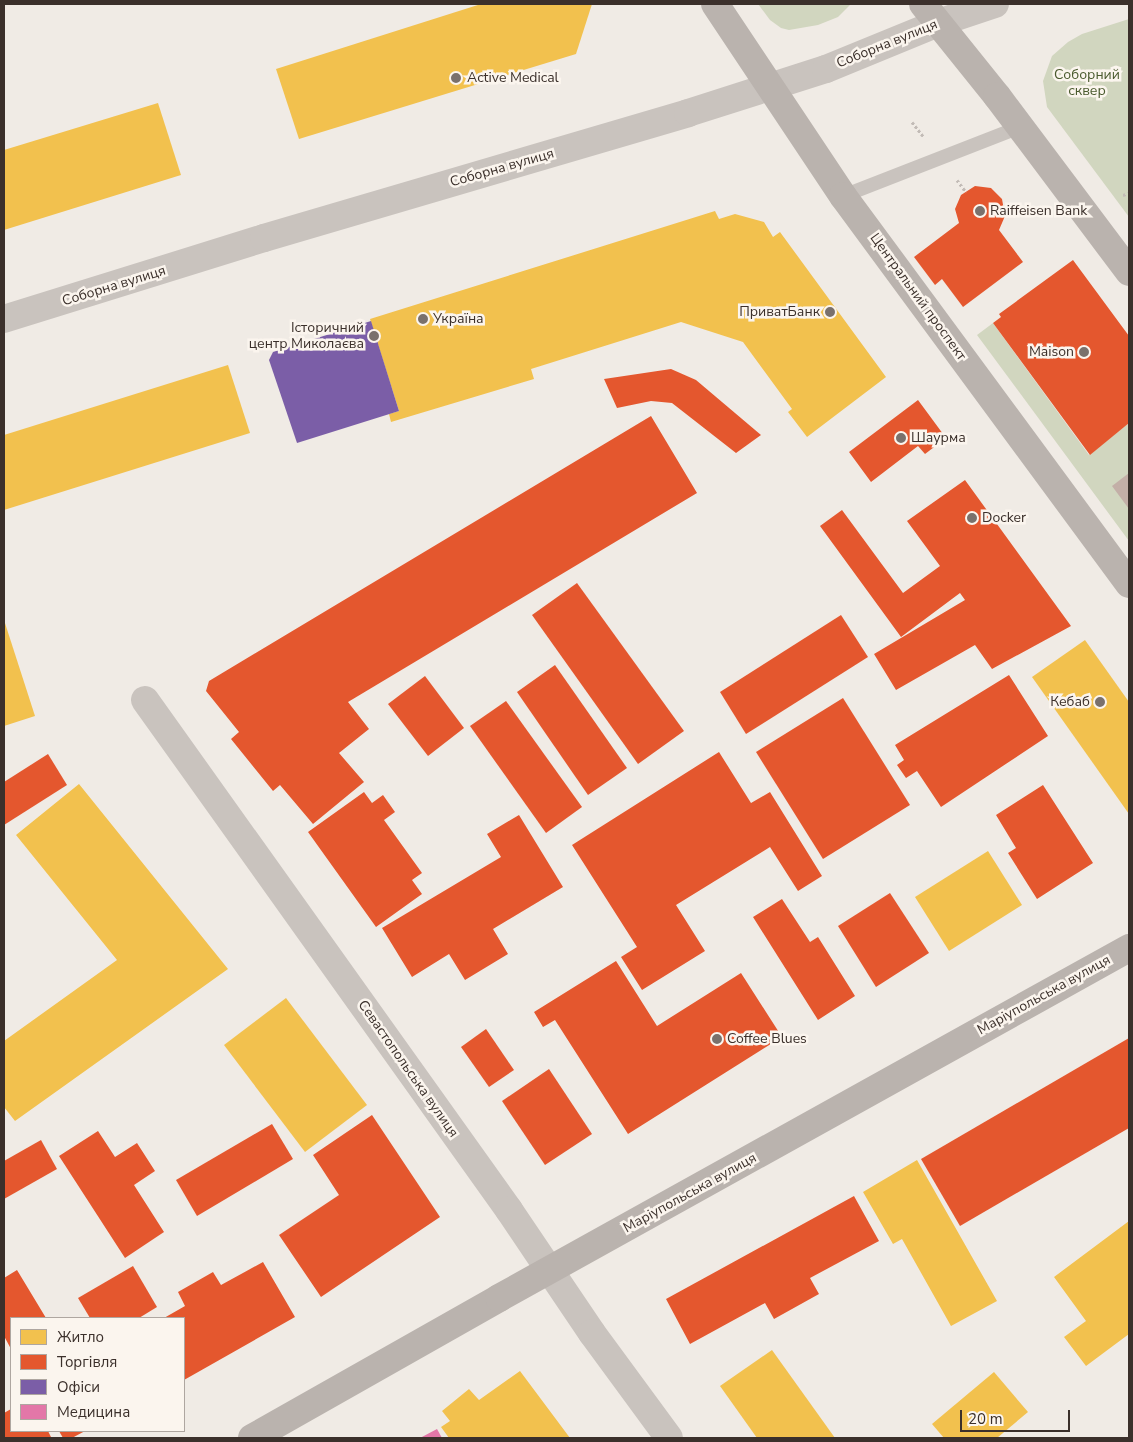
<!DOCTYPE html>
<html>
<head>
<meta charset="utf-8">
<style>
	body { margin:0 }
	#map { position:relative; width:1133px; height:1442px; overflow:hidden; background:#f0ebe5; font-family:"Nunito Sans",sans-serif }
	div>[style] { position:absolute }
	.green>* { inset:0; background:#d1d6bf }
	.homes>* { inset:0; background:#f2c14e }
	.shops>* { inset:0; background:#e4572e }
	.offices>* { inset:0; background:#7b5ea7 }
	.health>* { inset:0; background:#e377a8 }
	.building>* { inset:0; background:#c3afa7 }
	.path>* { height:3px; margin-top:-1.5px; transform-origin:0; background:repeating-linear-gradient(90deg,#c2bbb6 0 2.5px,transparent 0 5px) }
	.lane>* { height:14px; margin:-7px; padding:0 7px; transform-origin:7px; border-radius:7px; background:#c9c3be }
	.street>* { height:28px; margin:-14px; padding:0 14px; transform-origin:14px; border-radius:14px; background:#c9c3be }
	.secondary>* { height:28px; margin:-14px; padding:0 14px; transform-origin:14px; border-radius:14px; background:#bab3ae }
	.dots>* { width:14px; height:14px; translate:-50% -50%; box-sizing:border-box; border:2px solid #fbf5ee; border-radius:50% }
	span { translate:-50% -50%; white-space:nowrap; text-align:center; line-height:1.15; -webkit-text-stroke:5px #fbf5ee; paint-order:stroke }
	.street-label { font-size:14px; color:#3b302b }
	.park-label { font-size:14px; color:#4a5a2e }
	.poi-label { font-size:14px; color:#3b302b }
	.left { translate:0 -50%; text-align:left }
	.right { translate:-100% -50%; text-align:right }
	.frame { position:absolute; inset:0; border:5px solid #3b302b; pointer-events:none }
	.legend { position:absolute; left:10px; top:1317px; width:175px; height:115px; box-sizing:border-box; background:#fbf5ee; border:1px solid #aea6a0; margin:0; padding:6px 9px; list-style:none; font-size:15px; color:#3b302b }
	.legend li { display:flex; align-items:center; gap:10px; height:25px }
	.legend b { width:25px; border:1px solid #aea6a0 }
	.scale { position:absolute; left:960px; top:1410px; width:110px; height:22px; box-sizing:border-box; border:2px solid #3b302b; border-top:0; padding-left:6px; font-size:15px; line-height:18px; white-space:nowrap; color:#3b302b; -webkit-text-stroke:4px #fbf5ee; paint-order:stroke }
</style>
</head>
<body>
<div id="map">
	<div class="green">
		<div style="clip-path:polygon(758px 4px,851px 4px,838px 17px,818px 25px,789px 30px,781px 28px,770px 20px)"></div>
		<div style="clip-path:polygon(1129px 19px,1129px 217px,1047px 107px,1043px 81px,1052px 56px,1068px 42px,1082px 34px)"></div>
		<div style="clip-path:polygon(993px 323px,1089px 455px,1129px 423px,1129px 541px,977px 335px)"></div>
	</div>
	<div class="homes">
		<div style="clip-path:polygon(481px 4px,592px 4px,576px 54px,299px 139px,276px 69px)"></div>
		<div style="clip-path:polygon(158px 103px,181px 175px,4px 230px,4px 150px)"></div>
		<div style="clip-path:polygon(715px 211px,719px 219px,735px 214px,764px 222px,773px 237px,780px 232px,886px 377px,807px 437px,788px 412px,792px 409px,743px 342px,681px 322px,531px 369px,534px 379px,391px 422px,389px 414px,399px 411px,370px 319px)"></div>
		<div style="clip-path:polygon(228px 365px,250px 433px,4px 510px,4px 435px)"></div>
		<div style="clip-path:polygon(4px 620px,35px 716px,4px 726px)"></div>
		<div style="clip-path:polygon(1085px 640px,1129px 702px,1129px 814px,1032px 677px)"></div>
		<div style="clip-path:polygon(79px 784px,228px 969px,15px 1121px,4px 1107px,4px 1041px,117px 960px,16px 835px)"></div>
		<div style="clip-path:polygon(988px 851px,1022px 905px,949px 951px,915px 897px)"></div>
		<div style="clip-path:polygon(286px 998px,367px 1105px,305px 1152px,224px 1045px)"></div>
		<div style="clip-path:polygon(917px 1160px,997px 1301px,951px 1326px,902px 1239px,893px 1244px,863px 1192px)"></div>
		<div style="clip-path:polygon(1129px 1221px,1129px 1334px,1086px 1366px,1064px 1337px,1086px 1321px,1054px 1277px)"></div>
		<div style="clip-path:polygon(772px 1350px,835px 1438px,757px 1438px,720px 1386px)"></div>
		<div style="clip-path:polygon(520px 1371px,570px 1438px,449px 1438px,441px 1427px,450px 1421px,442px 1411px,469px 1389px,479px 1400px)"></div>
		<div style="clip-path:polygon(994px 1372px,1028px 1412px,997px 1438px,944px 1438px,932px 1424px)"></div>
	</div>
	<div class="shops">
		<div style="clip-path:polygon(975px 186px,991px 188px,1002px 199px,1005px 216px,999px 230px,1023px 262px,963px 307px,942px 279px,935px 285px,914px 257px,959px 223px,955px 209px,961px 195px)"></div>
		<div style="clip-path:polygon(1073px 260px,1129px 336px,1129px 423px,1090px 455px,993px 323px,1001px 317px,999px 314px)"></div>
		<div style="clip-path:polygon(671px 369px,696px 380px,761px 435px,736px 453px,672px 403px,651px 401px,617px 408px,604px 379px)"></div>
		<div style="clip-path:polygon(918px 400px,946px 438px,925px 454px,918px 446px,871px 482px,849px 452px)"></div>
		<div style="clip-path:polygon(651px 416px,697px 493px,348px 702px,369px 729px,339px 753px,364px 782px,313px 824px,280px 785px,273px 791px,231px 739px,239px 732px,206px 691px,209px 681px)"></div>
		<div style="clip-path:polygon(965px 480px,1071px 626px,992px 669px,975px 645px,896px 690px,874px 654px,965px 600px,960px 593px,901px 637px,820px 526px,842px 510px,903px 593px,940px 566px,907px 521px)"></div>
		<div style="clip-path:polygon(577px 583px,684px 731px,638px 764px,532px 615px)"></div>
		<div style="clip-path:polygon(841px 615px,868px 657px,746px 734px,720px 692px)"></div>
		<div style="clip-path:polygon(555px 665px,627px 768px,588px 795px,517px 692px)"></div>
		<div style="clip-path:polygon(1009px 675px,1048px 736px,941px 807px,917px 771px,906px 778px,897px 765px,904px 760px,895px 745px)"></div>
		<div style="clip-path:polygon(425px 676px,464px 728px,428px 756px,388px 704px)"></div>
		<div style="clip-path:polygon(843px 698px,910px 805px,823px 859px,756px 752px)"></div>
		<div style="clip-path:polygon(506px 701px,582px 807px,546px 833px,470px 726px)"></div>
		<div style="clip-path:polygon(719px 752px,751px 803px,770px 792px,822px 876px,798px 891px,770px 847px,676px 905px,705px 951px,642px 990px,621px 957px,637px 947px,572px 845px)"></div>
		<div style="clip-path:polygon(48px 754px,67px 785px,4px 825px,4px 782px)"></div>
		<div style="clip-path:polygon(1043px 785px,1093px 863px,1037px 899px,1008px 853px,1016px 848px,996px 815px)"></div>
		<div style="clip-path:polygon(364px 792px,372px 803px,383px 795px,395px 812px,384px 820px,422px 873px,412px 880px,422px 894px,376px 927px,308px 832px)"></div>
		<div style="clip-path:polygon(519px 815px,563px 887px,493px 929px,508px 954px,465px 980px,449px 954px,412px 977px,382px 928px,501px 857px,487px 834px)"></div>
		<div style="clip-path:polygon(890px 893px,929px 953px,876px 987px,838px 926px)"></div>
		<div style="clip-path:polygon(782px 899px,810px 942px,818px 937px,855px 996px,818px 1020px,753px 917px)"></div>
		<div style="clip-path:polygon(616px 961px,657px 1026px,741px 973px,782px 1037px,628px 1134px,555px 1020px,543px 1027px,534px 1012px)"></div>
		<div style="clip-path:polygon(486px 1029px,514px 1070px,489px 1087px,461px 1047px)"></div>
		<div style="clip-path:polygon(1129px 1038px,1129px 1128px,960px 1226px,921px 1159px)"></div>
		<div style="clip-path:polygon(549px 1069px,592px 1134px,545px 1165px,502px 1101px)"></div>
		<div style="clip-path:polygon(372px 1115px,440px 1217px,321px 1297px,279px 1235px,339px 1195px,313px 1155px)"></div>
		<div style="clip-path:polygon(272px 1124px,293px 1159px,197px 1216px,176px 1180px)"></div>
		<div style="clip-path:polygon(98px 1131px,115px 1157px,137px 1143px,155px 1171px,134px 1185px,164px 1232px,125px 1258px,59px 1156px)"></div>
		<div style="clip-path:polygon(41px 1140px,57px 1169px,4px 1199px,4px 1161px)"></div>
		<div style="clip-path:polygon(854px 1196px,879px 1241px,810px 1278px,819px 1294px,774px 1319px,765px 1303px,690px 1344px,666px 1299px)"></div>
		<div style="clip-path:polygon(263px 1262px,295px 1317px,184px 1380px,184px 1318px,164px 1318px,185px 1306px,178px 1292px,213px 1272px,221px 1285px)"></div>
		<div style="clip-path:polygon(133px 1266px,157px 1307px,139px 1318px,90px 1318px,78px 1298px)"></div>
		<div style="clip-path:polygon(17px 1270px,46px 1318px,11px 1318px,11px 1349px,4px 1336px,4px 1278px)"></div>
		<div style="clip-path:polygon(11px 1409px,11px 1431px,48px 1431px,51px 1437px,4px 1438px,4px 1413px)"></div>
		<div style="clip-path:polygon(59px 1431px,85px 1431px,72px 1438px,63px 1438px)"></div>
	</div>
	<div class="offices">
		<div style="clip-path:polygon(371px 321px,399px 411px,297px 443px,269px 360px,273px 352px)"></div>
	</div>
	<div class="health">
		<div style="clip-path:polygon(437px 1429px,442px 1438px,420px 1438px)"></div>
	</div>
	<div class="building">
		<div style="clip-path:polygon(1129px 473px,1129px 509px,1112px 486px)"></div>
	</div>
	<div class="path">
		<div style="left:912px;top:122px;width:18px;rotate:52deg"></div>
		<div style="left:957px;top:180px;width:15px;rotate:53deg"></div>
		<div style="left:1123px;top:195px;width:6px;rotate:-18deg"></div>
	</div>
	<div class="lane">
		<div style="left:843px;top:196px;width:190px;rotate:-21.3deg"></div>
	</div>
	<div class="street">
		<div style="left:4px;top:319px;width:272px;rotate:-17.3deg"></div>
		<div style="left:264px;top:238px;width:442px;rotate:-16.4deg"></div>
		<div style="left:688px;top:113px;width:145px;rotate:-17.7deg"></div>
		<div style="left:826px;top:69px;width:121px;rotate:-22.3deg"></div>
		<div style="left:938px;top:23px;width:60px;rotate:-18.4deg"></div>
		<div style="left:145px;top:700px;width:627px;rotate:54.48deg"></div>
		<div style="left:509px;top:1210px;width:148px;rotate:56deg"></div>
		<div style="left:592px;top:1333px;width:130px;rotate:53.7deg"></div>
	</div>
	<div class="secondary">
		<div style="left:715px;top:4px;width:231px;rotate:56.3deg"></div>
		<div style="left:843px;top:196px;width:482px;rotate:53.6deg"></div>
		<div style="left:923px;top:4px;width:118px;rotate:51.2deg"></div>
		<div style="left:997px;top:96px;width:220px;rotate:53.1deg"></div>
		<div style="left:252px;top:1438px;width:284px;rotate:-29.5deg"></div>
		<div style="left:499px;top:1298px;width:721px;rotate:-29.05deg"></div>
	</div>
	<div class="dots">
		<div style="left:456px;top:78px;background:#7a716c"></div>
		<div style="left:980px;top:211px;background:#7a716c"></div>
		<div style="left:830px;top:312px;background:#7a716c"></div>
		<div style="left:423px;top:319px;background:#7a716c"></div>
		<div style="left:374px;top:336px;background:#7a716c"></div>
		<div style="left:1084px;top:352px;background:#7a716c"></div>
		<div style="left:901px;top:438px;background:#7a716c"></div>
		<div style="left:972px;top:518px;background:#7a716c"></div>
		<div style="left:1100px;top:702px;background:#7a716c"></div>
		<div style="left:717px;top:1039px;background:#7a716c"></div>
	</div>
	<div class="street-label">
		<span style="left:887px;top:44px;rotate:-22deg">Соборна вулиця</span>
		<span style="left:502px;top:168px;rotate:-16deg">Соборна вулиця</span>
		<span style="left:114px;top:286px;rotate:-17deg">Соборна вулиця</span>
		<span style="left:918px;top:297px;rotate:54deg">Центральний проспект</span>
		<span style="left:1044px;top:995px;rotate:-29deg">Маріупольська вулиця</span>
		<span style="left:408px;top:1069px;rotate:55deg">Севастопольська вулиця</span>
		<span style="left:690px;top:1193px;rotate:-29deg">Маріупольська вулиця</span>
	</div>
	<div class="park-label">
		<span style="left:1087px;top:83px">Соборний<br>сквер</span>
	</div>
	<div class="poi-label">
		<span class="left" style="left:467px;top:78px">Active Medical</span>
		<span class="left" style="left:990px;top:211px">Raiffeisen Bank</span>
		<span class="right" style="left:820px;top:312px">ПриватБанк</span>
		<span class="left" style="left:433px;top:319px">Україна</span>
		<span class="right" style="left:364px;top:336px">Історичний<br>центр Миколаєва</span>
		<span class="right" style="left:1074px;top:352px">Maison</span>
		<span class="left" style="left:911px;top:438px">Шаурма</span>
		<span class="left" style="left:982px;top:518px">Docker</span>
		<span class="right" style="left:1090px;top:702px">Кебаб</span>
		<span class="left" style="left:727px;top:1039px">Coffeе Blues</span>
	</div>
	<div class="frame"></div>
	<ul class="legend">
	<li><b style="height:14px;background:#f2c14e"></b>Житло</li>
	<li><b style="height:14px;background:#e4572e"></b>Торгівля</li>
	<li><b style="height:14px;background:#7b5ea7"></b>Офіси</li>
	<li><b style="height:14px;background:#e377a8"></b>Медицина</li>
	</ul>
	<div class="scale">20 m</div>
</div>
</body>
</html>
